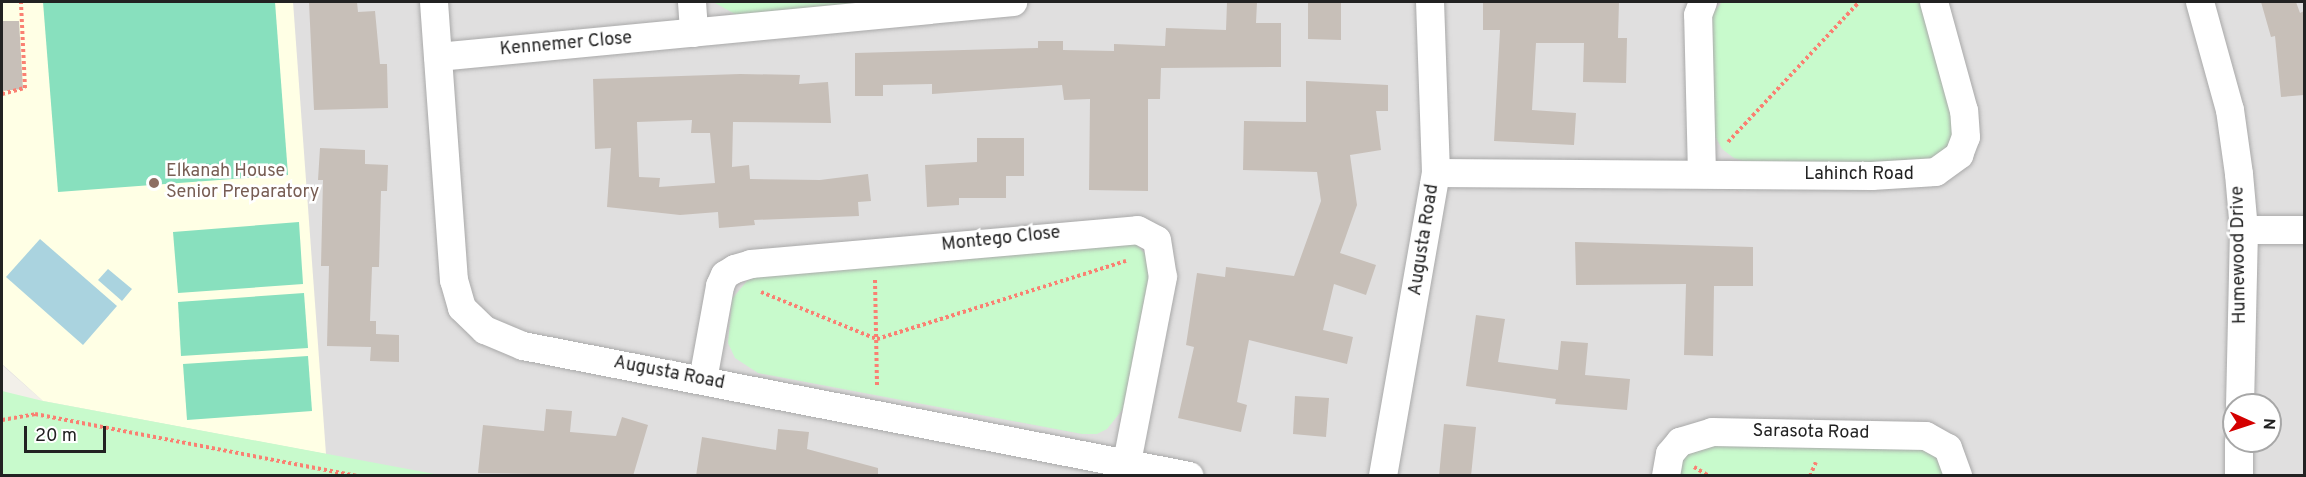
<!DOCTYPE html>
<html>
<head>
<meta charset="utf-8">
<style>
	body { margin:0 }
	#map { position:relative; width:2306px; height:477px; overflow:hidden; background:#f2efe9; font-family:Overpass,sans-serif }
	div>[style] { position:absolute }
	.residential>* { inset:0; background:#e0dfdf }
	.education>* { inset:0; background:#ffffe5 }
	.park>* { inset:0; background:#c8facc }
	.pitch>* { inset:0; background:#88e0be }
	.water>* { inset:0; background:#aad3df }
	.building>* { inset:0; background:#c7bfb8 }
	.path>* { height:4px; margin-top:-2px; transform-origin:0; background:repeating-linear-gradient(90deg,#fa8072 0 3px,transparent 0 6px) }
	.roads { filter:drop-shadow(0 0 2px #a9a9a9) drop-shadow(0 0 2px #a9a9a9) }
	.minor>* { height:28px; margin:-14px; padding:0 14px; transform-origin:14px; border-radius:14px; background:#fff }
	.dots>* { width:16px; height:16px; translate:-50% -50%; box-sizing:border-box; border:3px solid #fff; border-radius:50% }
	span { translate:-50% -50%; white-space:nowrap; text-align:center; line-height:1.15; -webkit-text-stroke:5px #fff; paint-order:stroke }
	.street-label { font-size:18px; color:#222 }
	.education-label { font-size:18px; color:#785e54 }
	.left { translate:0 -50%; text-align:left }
	.frame { position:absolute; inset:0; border:3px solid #222; pointer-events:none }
	.north { position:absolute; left:2222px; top:393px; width:60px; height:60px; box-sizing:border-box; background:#fff; border:2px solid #a7a7a7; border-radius:50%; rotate:93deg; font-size:16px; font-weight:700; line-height:24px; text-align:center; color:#222 }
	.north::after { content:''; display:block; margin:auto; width:21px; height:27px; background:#d40000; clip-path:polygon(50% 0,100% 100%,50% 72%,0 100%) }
	.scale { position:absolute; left:24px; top:426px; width:82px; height:27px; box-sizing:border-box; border:3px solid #222; border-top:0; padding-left:8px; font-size:18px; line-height:21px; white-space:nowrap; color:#222; -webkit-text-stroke:4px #fff; paint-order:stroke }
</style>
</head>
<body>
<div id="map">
	<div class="residential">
		<div style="clip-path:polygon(evenodd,2px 2px,2304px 2px,2304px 475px,432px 475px,43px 401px,2px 365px,2px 2px,2234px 405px,2270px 405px,2270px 441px,2234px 441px,2234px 405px)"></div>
	</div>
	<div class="education">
		<div style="clip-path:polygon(2px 2px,293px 2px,326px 454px,43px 401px,2px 364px)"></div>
	</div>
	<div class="park">
		<div style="clip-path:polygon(713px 2px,889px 2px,737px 15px)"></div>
		<div style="clip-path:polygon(1722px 2px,1922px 2px,1955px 120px,1955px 135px,1943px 153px,1926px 162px,1746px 162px,1734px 158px,1722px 149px,1715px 136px,1712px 14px)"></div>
		<div style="clip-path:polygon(1134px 242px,1149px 258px,1150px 270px,1123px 409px,1107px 429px,1097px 434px,1082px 434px,758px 373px,735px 358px,728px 343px,732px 299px,747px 281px,757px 277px)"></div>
		<div style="clip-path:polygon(2px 391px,43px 401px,440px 475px,2px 475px)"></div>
		<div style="clip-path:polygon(1914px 440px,1946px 466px,1946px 476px,1678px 476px,1680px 457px,1705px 443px)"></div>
	</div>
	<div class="pitch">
		<div style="clip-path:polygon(43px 2px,275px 2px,288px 175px,58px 192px)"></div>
		<div style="clip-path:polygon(299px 222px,303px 284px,178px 293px,173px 232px)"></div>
		<div style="clip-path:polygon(304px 293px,308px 348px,181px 356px,178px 302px)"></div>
		<div style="clip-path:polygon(308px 356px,312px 411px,187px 420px,183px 364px)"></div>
	</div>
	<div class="water">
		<div style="clip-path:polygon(40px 239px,117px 306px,83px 345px,6px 277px)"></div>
		<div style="clip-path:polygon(108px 269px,132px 289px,122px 301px,98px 280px)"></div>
	</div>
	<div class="building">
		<div style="clip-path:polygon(309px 2px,357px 2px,358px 12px,375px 11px,380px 64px,387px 64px,388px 108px,314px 110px)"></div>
		<div style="clip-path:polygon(1227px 2px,1257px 2px,1256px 23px,1281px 23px,1281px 67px,1161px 68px,1160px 99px,1148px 99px,1148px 191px,1089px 190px,1090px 99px,1064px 100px,1062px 85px,932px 94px,932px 84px,883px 85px,883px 96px,855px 96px,855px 53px,1038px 48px,1038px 41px,1063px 41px,1063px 50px,1114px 51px,1114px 44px,1165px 46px,1166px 28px,1226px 30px)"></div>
		<div style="clip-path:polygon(1308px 2px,1341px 2px,1341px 40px,1308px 39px)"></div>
		<div style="clip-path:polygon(1483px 2px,1619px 2px,1618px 38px,1627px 38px,1626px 83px,1583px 82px,1584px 43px,1536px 43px,1532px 110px,1576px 113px,1574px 145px,1494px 141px,1500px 30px,1483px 30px)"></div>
		<div style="clip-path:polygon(2261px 2px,2296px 2px,2300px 13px,2304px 11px,2304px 95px,2281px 97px,2275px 36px,2271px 37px)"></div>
		<div style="clip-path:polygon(2px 21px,19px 21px,23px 89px,2px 91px)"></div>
		<div style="clip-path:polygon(evenodd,740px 74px,800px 75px,799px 84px,828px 82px,831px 123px,733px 122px,732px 167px,749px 165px,750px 179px,820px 180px,868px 174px,871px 201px,858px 202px,859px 216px,754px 220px,755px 225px,719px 228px,718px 212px,680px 215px,607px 207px,611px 148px,595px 149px,593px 79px,740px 74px,692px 120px,691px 133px,710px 133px,715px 183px,659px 187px,660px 178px,639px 177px,637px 122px,692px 120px)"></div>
		<div style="clip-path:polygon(1306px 81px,1388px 85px,1388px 111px,1376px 111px,1381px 150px,1350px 155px,1357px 205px,1340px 253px,1376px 265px,1366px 295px,1334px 284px,1323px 330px,1353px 337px,1347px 364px,1249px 340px,1237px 402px,1247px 405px,1241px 432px,1178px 418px,1194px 347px,1186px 345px,1197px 273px,1225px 277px,1226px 267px,1294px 276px,1321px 201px,1317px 172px,1243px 170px,1244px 121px,1306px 122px)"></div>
		<div style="clip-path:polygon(977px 138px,1024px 138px,1024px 176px,1006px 176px,1006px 198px,959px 198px,959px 205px,927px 207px,925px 165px,977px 162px)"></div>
		<div style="clip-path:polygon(320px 148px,365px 150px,365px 164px,388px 165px,387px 191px,381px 191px,379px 267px,372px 267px,370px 321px,376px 321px,376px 334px,399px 335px,399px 362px,370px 361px,371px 347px,327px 346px,329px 266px,321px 266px,323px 180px,318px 180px)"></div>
		<div style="clip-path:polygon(1575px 242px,1753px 247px,1753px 286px,1714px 286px,1713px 356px,1684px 355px,1686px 284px,1576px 285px)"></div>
		<div style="clip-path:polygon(1476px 315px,1505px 319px,1498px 362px,1558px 370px,1561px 341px,1588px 343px,1585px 375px,1630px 379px,1627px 410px,1555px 404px,1556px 399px,1466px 386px)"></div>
		<div style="clip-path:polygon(1295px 396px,1329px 398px,1326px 437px,1293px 434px)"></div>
		<div style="clip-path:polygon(546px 409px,572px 411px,570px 432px,616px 436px,622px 417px,648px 425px,633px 476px,478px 473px,483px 425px,544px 431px)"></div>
		<div style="clip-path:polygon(1444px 424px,1476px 427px,1471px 476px,1439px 476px)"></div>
		<div style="clip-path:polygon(778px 429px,809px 432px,807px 449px,878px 468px,878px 476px,696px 476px,702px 437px,776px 450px)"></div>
	</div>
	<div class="path">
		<div style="left:2px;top:94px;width:24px;rotate:-15deg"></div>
		<div style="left:25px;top:88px;width:86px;rotate:-92.7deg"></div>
		<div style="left:1728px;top:142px;width:192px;rotate:-46.9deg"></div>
		<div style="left:875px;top:280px;width:107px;rotate:88.9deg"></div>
		<div style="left:761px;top:292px;width:125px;rotate:22.1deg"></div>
		<div style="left:877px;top:339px;width:261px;rotate:-17.4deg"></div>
		<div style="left:2px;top:420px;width:34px;rotate:-10deg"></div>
		<div style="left:35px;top:414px;width:327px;rotate:10.9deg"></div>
		<div style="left:1694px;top:467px;width:17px;rotate:31deg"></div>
		<div style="left:1810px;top:476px;width:15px;rotate:-67deg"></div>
	</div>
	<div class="roads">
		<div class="minor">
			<div style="left:434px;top:2px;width:279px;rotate:85.9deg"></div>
			<div style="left:454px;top:280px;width:29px;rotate:74deg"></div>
			<div style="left:462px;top:308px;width:32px;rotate:44deg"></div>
			<div style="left:485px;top:330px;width:41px;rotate:22.8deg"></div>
			<div style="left:523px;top:346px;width:679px;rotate:11.04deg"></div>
			<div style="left:692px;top:2px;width:31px;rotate:86deg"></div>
			<div style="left:2200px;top:2px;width:112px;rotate:74.5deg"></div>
			<div style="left:2230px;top:110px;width:65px;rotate:82deg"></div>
			<div style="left:2239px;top:174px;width:56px;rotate:84.9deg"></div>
			<div style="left:2244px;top:230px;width:175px;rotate:91.3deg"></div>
			<div style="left:438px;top:57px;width:578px;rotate:-5.46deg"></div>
			<div style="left:1436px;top:173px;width:436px;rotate:0.4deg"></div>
			<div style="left:1872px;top:176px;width:64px;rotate:-3.6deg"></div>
			<div style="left:1936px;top:172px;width:29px;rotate:-36deg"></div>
			<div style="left:1959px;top:155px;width:19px;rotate:-69deg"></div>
			<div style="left:1966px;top:137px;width:26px;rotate:-94deg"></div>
			<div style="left:1964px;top:111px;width:113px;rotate:-105.4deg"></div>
			<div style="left:1702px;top:174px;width:159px;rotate:-91.4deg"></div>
			<div style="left:1698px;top:15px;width:14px;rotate:-69deg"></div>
			<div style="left:2244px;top:230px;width:60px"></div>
			<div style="left:703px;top:380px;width:96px;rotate:-79.7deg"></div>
			<div style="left:720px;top:286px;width:12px;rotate:-66deg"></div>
			<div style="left:725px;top:275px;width:12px;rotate:-31deg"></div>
			<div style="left:735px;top:269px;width:17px;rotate:-17deg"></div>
			<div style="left:751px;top:264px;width:388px;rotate:-5deg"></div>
			<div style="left:1138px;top:230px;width:21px;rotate:28deg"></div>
			<div style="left:1157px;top:240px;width:37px;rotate:81deg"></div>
			<div style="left:1163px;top:277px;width:189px;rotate:101deg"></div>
			<div style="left:1383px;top:476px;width:308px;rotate:-80.1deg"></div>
			<div style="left:1436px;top:173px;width:171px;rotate:-92deg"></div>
			<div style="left:1666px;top:476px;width:22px;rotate:-80deg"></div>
			<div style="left:1670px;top:454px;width:16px;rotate:-50deg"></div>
			<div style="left:1680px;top:442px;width:34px;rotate:-17deg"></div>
			<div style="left:1712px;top:432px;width:214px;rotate:1.1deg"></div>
			<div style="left:1926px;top:436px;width:25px;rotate:29deg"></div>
			<div style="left:1948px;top:448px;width:30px;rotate:70deg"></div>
			<div style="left:2239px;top:476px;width:35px;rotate:-90deg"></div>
		</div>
	</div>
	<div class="dots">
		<div style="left:154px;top:183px;background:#8d6e63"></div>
	</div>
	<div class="street-label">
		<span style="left:566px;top:45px;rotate:-5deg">Kennemer Close</span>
		<span style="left:1859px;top:175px">Lahinch Road</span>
		<span style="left:1001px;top:240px;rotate:-6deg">Montego Close</span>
		<span style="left:1425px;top:240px;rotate:-81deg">Augusta Road</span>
		<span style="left:2240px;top:255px;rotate:-91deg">Humewood Drive</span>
		<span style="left:669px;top:374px;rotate:11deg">Augusta Road</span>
		<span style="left:1811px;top:433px;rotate:1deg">Sarasota Road</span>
	</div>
	<div class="education-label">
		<span class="left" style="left:166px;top:183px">Elkanah House<br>Senior Preparatory</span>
	</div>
	<div class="frame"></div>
	<div class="north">N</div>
	<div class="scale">20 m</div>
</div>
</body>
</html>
